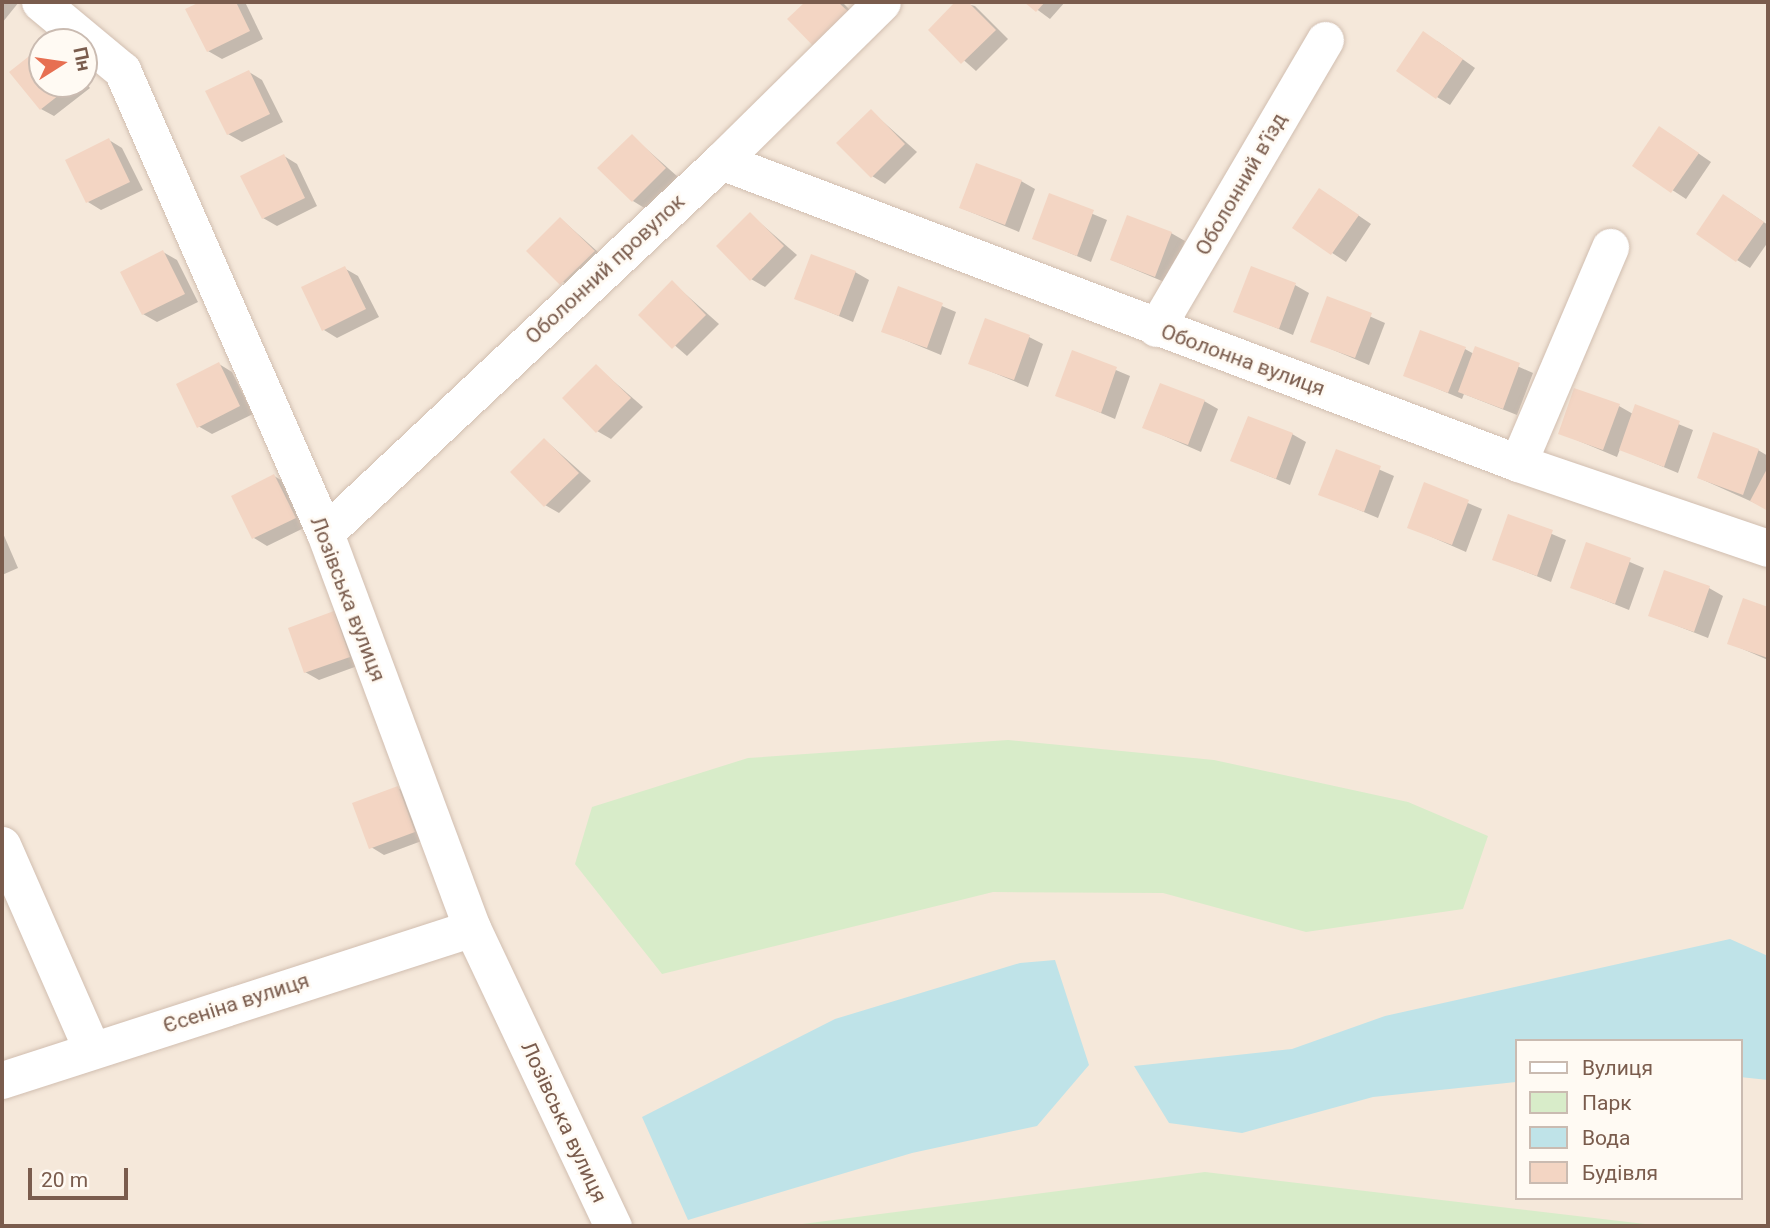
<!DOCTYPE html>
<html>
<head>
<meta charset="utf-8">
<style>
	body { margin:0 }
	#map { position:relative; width:1770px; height:1228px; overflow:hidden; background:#fdf6ec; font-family:Roboto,sans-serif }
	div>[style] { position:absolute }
	.residential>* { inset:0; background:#f5e8da }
	.green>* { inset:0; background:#d8ecc9 }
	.water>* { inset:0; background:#bfe3e8 }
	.shadow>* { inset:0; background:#0003 }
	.building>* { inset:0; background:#f3d5c3 }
	.roads { filter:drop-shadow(0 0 2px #d1beb0) drop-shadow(0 0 2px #d1beb0) }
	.minor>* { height:37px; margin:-18.5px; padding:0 18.5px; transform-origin:18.5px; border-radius:18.5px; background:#fff }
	span { translate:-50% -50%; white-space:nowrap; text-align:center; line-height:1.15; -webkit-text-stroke:5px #fffaf3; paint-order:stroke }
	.street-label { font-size:21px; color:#7a5c4d }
	.frame { position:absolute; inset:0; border:4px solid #7a5c4d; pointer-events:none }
	.legend { position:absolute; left:1515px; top:1039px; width:228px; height:161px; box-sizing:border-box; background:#fffaf3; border:2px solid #cabbb1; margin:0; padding:9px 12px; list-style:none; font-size:21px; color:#7a5c4d }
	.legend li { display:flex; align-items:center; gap:14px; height:35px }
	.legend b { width:35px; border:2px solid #cabbb1 }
	.north { position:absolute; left:28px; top:28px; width:70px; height:70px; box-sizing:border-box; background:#fffaf3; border:2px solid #cabbb1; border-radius:50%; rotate:78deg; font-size:19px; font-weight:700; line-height:28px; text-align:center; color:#7a5c4d }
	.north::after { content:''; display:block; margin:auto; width:24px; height:32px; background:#e76f51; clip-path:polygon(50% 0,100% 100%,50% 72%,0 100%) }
	.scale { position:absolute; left:28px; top:1168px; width:100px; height:32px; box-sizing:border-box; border:4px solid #7a5c4d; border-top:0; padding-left:9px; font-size:21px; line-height:24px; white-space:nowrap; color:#7a5c4d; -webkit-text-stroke:5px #fffaf3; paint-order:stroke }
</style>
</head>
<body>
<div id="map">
	<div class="residential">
		<div style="clip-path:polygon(evenodd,2px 2px,1768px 2px,1768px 1226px,2px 1226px,2px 2px,42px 42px,84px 42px,84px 84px,42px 84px,42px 42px,2px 2px,1516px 1041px,1740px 1041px,1740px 1198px,1516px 1198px,1516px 1041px)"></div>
	</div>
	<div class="green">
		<div style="clip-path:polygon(1008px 740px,1214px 760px,1408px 802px,1488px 836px,1463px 909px,1306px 932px,1163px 893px,993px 892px,662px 974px,575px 864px,592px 807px,748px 758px)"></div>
		<div style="clip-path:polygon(1205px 1172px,1662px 1226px,787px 1226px)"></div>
	</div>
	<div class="water">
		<div style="clip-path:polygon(1730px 939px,1768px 956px,1768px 1080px,1740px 1077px,1740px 1041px,1516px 1041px,1516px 1082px,1373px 1097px,1242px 1133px,1169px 1123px,1134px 1066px,1292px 1049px,1385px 1016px)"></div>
		<div style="clip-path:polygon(1055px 960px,1089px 1065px,1037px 1126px,912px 1153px,688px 1220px,642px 1117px,835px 1019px,1020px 963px)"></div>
	</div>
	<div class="shadow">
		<div style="clip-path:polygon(2px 2px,19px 2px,2px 23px)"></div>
		<div style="clip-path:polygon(204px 2px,245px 2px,263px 39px,222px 59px,208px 51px,188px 10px)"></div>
		<div style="clip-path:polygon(807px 2px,842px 2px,868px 28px,789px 19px)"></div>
		<div style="clip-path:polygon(958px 2px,975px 6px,1008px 39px,976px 71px,930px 30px)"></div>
		<div style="clip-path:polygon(1027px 2px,1065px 2px,1050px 19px)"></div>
		<div style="clip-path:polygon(1437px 41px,1475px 68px,1450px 105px,1437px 97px)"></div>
		<div style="clip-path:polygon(42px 48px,42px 84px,84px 81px,90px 88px,54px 116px,41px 109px)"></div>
		<div style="clip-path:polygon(249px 72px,262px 80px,283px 122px,242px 142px,228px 134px)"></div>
		<div style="clip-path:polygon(871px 111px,917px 152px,885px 184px,872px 176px)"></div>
		<div style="clip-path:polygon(632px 136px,678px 177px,646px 209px,633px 201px)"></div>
		<div style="clip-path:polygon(1673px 136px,1711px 162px,1686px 199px,1634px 165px)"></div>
		<div style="clip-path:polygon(109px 140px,122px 148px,143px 190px,101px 210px,88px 202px)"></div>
		<div style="clip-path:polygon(284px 156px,297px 164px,317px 206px,277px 226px,263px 218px)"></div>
		<div style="clip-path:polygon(1021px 181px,1035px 189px,1019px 232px,961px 208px)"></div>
		<div style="clip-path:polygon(1050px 196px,1107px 220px,1091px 262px,1034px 238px)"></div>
		<div style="clip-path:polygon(1333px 198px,1371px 224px,1346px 262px,1294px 228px)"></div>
		<div style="clip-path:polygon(1737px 204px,1768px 225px,1768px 242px,1750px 268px,1737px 260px)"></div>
		<div style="clip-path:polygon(750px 214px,797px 255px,765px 287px,751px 279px)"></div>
		<div style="clip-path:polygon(561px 219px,607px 260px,575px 292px,528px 251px)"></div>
		<div style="clip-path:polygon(1171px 233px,1185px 241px,1169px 284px,1112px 260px)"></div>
		<div style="clip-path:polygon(163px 252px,177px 260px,198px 302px,157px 322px,143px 314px)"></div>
		<div style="clip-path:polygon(344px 268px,358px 276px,379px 317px,337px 338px,324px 330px)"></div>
		<div style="clip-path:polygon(855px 272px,869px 280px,853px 322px,796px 298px)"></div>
		<div style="clip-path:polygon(673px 283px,719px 324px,687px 356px,640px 315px)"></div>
		<div style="clip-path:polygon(1295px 285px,1309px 293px,1293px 335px,1236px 311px)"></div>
		<div style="clip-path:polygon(899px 288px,956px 312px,941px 355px,883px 331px)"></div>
		<div style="clip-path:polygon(1328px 298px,1385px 323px,1369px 365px,1312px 341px)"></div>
		<div style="clip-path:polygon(1029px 337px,1043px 344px,1028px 387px,970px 363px)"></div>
		<div style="clip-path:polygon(1476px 348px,1533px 373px,1517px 415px,1464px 394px,1462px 399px,1405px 375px,1465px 349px,1474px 354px)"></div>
		<div style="clip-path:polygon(1073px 352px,1130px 376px,1115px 419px,1058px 395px)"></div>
		<div style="clip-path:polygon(219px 364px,232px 372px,253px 414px,212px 434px,198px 426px)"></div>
		<div style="clip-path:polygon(596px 366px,643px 407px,611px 439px,597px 431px)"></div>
		<div style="clip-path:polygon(1204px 401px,1218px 409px,1201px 452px,1144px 427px)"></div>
		<div style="clip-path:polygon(1619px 406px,1633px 414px,1636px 407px,1693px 430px,1678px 473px,1620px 449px,1617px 457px,1560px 433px)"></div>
		<div style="clip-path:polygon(1292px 434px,1306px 442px,1290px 485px,1233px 461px)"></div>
		<div style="clip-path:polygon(545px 440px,591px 481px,559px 513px,545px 505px)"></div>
		<div style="clip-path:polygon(1758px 450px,1768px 456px,1768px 509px,1699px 478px)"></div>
		<div style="clip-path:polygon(1337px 451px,1394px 476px,1378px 518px,1321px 494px)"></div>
		<div style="clip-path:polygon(274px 476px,288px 484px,308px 526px,267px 546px,254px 538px)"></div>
		<div style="clip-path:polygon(1425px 485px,1482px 509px,1466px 552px,1409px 527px)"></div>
		<div style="clip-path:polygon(1509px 516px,1566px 540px,1551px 582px,1494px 559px)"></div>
		<div style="clip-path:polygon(2px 531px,18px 568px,2px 575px)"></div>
		<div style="clip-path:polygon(1587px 544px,1644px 568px,1629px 610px,1572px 587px)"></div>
		<div style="clip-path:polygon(1709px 588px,1723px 596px,1708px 638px,1650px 615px)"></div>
		<div style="clip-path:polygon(1744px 600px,1768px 609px,1768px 660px,1729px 643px)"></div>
		<div style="clip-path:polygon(333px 613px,347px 621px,363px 664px,319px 680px,305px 672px)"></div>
		<div style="clip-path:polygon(398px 788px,411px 796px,427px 839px,384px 855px,371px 847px)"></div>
	</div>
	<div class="building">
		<div style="clip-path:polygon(200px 2px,236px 2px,250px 31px,207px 52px,185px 9px)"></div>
		<div style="clip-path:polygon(805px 2px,838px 2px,856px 19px,821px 54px,787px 19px)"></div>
		<div style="clip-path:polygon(955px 2px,968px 2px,996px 30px,961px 64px,928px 30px)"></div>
		<div style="clip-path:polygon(1024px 2px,1045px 2px,1036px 12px)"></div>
		<div style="clip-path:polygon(1423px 31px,1463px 59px,1436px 99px,1396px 71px)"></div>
		<div style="clip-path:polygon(42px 46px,42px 84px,73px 84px,40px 110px,9px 72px)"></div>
		<div style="clip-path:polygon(249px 70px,270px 114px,227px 135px,205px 91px)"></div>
		<div style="clip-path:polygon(871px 109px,905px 144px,871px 178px,836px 143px)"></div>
		<div style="clip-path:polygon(1659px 126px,1699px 153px,1671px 193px,1632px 166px)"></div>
		<div style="clip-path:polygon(632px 134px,666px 168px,632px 202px,597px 168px)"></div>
		<div style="clip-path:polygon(109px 138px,130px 182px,86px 203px,65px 160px)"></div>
		<div style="clip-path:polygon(284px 154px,305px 198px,262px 219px,240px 176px)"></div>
		<div style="clip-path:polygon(976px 163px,1022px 180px,1005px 225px,959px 208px)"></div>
		<div style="clip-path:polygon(1319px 188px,1359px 215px,1331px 255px,1292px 228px)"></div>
		<div style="clip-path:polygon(1049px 193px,1094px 210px,1077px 256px,1032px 239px)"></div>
		<div style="clip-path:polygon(1723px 194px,1764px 222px,1736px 262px,1696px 234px)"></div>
		<div style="clip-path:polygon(750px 212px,784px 246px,750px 281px,716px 246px)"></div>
		<div style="clip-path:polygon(1127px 215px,1172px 232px,1155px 277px,1110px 260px)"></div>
		<div style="clip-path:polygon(560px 217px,595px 251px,560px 285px,526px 251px)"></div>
		<div style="clip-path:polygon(163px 250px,185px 294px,142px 315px,120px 272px)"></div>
		<div style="clip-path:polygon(811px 254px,856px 271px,839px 316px,794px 299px)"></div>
		<div style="clip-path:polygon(345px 266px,366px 309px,322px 331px,301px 287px)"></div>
		<div style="clip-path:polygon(1251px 266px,1296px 283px,1279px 329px,1233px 312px)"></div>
		<div style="clip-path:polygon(672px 280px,706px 315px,672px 349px,638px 315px)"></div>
		<div style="clip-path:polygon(898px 286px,943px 303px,927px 348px,881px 332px)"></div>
		<div style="clip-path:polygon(1327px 296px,1372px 313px,1355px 358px,1310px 342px)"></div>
		<div style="clip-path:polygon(985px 318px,1030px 335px,1014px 380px,968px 364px)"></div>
		<div style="clip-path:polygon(1420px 330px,1466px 347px,1448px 393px,1403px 376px)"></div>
		<div style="clip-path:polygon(1475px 346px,1520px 363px,1503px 409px,1458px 392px)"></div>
		<div style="clip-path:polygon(1072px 350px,1117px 367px,1101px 413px,1055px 396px)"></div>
		<div style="clip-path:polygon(219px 362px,240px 406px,197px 428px,176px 384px)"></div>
		<div style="clip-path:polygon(596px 364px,631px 398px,596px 433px,562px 398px)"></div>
		<div style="clip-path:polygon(1160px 383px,1205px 400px,1188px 445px,1142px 428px)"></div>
		<div style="clip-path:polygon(1574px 388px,1620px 404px,1603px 450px,1558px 434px)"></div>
		<div style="clip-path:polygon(1635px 404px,1680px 421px,1664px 467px,1619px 450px)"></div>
		<div style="clip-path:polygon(1248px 416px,1293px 433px,1276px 479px,1230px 461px)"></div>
		<div style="clip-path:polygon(1713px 432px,1759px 449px,1743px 495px,1697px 478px)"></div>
		<div style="clip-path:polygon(544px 438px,579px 473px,544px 507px,510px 472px)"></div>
		<div style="clip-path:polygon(1336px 449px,1381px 466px,1364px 512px,1318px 495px)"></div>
		<div style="clip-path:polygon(1768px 467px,1768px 511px,1750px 501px)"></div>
		<div style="clip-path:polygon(274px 474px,296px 518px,252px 539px,231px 496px)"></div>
		<div style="clip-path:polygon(1424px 482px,1469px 500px,1452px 545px,1407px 528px)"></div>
		<div style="clip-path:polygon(1508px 514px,1553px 530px,1537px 576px,1492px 560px)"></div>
		<div style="clip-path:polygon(1586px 542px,1631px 558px,1615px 604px,1570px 588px)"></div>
		<div style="clip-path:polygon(1664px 570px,1710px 586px,1694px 632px,1648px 616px)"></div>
		<div style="clip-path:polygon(1743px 598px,1768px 607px,1768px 658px,1727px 644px)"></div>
		<div style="clip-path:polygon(334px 611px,350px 657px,304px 673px,288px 628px)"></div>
		<div style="clip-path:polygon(398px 786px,415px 832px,369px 849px,352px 803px)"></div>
	</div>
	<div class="roads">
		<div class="minor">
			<div style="left:40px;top:2px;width:107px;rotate:39.7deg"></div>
			<div style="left:122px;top:70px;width:506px;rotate:66.33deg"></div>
			<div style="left:325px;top:533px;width:421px;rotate:69.6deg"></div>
			<div style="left:472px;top:928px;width:330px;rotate:64.7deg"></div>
			<div style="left:721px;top:161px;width:852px;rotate:20.75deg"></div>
			<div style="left:1518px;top:463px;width:264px;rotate:18.8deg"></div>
			<div style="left:1156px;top:328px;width:334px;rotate:-59.6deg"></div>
			<div style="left:1518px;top:463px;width:235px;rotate:-66.9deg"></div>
			<div style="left:325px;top:533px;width:543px;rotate:-43.21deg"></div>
			<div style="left:721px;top:161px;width:226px;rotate:-44.6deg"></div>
			<div style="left:2px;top:845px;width:224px;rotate:66.3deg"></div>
			<div style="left:2px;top:1080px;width:494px;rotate:-17.9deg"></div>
		</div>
	</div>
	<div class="street-label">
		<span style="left:1241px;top:184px;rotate:-60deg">Оболонний в’їзд</span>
		<span style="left:605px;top:269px;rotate:-43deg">Оболонний провулок</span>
		<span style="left:1243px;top:360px;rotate:20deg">Оболонна вулиця</span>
		<span style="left:348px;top:599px;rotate:69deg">Лозівська вулиця</span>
		<span style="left:236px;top:1003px;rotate:-18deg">Єсеніна вулиця</span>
		<span style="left:564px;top:1122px;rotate:65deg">Лозівська вулиця</span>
	</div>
	<div class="frame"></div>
	<ul class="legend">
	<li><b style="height:9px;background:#fff"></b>Вулиця</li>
	<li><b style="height:19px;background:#d8ecc9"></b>Парк</li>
	<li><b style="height:19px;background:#bfe3e8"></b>Вода</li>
	<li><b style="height:19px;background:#f3d5c3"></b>Будівля</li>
	</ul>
	<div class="north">Пн</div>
	<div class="scale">20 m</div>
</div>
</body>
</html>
